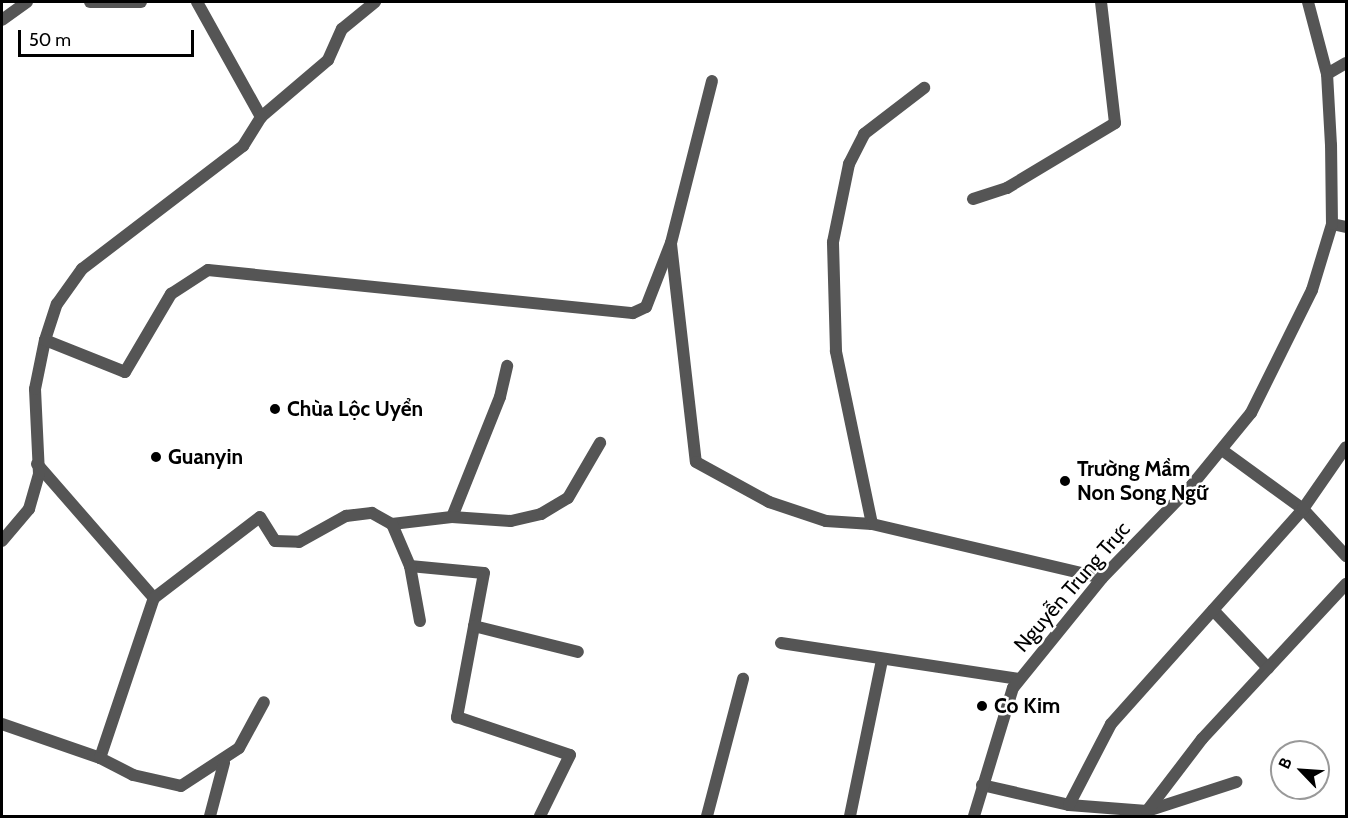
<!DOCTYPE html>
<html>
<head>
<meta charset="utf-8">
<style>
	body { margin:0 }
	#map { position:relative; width:1348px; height:818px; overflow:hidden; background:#fff; font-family:Cabin,sans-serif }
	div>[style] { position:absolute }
	.service>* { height:12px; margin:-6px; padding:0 6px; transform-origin:6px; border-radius:6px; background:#555 }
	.minor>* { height:12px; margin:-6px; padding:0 6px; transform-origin:6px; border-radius:6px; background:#555 }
	.dots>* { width:16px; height:16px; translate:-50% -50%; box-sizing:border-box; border:3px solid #fff; border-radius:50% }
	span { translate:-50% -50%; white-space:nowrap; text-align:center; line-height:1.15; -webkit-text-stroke:5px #fff; paint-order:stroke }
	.poi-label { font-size:21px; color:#000; font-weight:700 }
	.left { translate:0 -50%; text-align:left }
	.street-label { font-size:21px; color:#000 }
	.frame { position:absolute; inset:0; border:3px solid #000; pointer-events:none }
	.north { position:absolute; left:1270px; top:740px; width:60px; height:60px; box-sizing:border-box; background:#fff; border:2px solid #999; border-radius:50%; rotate:295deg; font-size:16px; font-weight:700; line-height:24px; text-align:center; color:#000 }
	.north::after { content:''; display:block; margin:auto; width:21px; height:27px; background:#000; clip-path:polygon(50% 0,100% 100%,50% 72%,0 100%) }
	.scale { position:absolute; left:18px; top:30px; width:176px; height:27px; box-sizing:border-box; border:3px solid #000; border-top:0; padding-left:8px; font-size:18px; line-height:21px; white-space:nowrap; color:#000; -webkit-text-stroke:4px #fff; paint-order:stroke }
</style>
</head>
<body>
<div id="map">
	<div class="service">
		<div style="left:90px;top:2px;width:51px"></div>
		<div style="left:197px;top:2px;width:132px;rotate:60.9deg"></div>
		<div style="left:2px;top:20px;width:31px;rotate:-36deg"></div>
		<div style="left:973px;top:199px;width:36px;rotate:-18deg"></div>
		<div style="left:1007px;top:188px;width:126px;rotate:-31deg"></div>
		<div style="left:1115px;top:123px;width:122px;rotate:-96.6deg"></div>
		<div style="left:1332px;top:224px;width:14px;rotate:12deg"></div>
		<div style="left:671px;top:243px;width:167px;rotate:-75.8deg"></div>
		<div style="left:45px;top:340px;width:38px;rotate:-72deg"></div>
		<div style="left:57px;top:304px;width:43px;rotate:-54.5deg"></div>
		<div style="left:82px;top:269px;width:203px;rotate:-37.4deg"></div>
		<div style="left:243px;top:146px;width:34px;rotate:-58deg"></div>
		<div style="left:261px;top:117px;width:88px;rotate:-40.4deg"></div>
		<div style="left:328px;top:60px;width:34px;rotate:-66deg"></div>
		<div style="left:342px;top:29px;width:43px;rotate:-39.3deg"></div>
		<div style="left:1222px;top:450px;width:100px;rotate:36.1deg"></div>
		<div style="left:1303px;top:509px;width:64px;rotate:47.5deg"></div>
		<div style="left:37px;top:464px;width:178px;rotate:48.9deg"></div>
		<div style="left:452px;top:517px;width:129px;rotate:-68.2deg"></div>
		<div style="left:500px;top:397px;width:32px;rotate:-77deg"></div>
		<div style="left:392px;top:524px;width:60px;rotate:-6.7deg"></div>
		<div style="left:452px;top:517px;width:59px;rotate:3.9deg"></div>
		<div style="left:511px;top:521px;width:31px;rotate:-13deg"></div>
		<div style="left:541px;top:514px;width:31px;rotate:-31deg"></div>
		<div style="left:568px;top:498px;width:64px;rotate:-59.8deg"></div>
		<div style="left:872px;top:524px;width:177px;rotate:-101.8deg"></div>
		<div style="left:836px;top:351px;width:109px;rotate:-91.6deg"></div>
		<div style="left:833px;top:242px;width:80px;rotate:-78.4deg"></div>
		<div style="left:849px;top:164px;width:34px;rotate:-63deg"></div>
		<div style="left:864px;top:134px;width:76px;rotate:-37.5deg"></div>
		<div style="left:410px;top:566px;width:74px;rotate:5.4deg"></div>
		<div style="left:484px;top:573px;width:147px;rotate:100.6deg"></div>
		<div style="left:457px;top:717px;width:119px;rotate:18.6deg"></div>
		<div style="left:570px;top:755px;width:68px;rotate:116.2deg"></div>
		<div style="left:1213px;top:610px;width:80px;rotate:46.5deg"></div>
		<div style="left:474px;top:626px;width:107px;rotate:14deg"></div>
		<div style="left:781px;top:643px;width:241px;rotate:8.6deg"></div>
		<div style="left:2px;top:724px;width:104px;rotate:19.1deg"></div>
		<div style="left:100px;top:758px;width:169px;rotate:-71.4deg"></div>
		<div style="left:154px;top:598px;width:133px;rotate:-37.4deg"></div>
		<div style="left:260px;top:517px;width:28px;rotate:58deg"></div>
		<div style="left:275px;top:541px;width:24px;rotate:2deg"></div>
		<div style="left:299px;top:542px;width:54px;rotate:-29deg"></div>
		<div style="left:346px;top:516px;width:26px;rotate:-7deg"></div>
		<div style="left:372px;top:513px;width:23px;rotate:29deg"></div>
		<div style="left:392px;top:524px;width:46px;rotate:66.8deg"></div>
		<div style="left:410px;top:566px;width:56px;rotate:79.7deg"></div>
		<div style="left:100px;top:758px;width:37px;rotate:27deg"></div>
		<div style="left:133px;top:775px;width:49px;rotate:12.9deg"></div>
		<div style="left:181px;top:786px;width:69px;rotate:-33.2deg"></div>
		<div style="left:239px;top:748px;width:52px;rotate:-61.5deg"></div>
		<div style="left:982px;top:785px;width:89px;rotate:12.9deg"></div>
		<div style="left:1069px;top:805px;width:78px;rotate:4.4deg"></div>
		<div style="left:1147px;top:811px;width:94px;rotate:-18deg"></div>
		<div style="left:1069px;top:805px;width:91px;rotate:-62.6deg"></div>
		<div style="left:1111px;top:724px;width:288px;rotate:-48.2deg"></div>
		<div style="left:1303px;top:509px;width:75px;rotate:-55.3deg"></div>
		<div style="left:1147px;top:811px;width:91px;rotate:-52.6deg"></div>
		<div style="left:1202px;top:739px;width:212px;rotate:-47.1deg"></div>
		<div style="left:210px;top:816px;width:55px;rotate:-75.2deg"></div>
		<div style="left:707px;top:816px;width:142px;rotate:-75.3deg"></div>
		<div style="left:850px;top:816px;width:159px;rotate:-78.4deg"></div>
	</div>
	<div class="minor">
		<div style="left:1327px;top:74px;width:22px;rotate:-30deg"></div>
		<div style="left:671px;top:244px;width:219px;rotate:83.5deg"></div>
		<div style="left:696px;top:462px;width:83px;rotate:28.7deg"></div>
		<div style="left:769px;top:502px;width:60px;rotate:18.4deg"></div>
		<div style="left:826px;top:521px;width:46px;rotate:3.7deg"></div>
		<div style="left:872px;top:524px;width:236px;rotate:13.2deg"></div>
		<div style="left:2px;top:541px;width:42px;rotate:-49.8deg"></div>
		<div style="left:29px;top:509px;width:36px;rotate:-74deg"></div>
		<div style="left:39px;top:474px;width:85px;rotate:-92.7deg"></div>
		<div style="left:35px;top:389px;width:50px;rotate:-78.5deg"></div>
		<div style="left:45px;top:340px;width:86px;rotate:21.8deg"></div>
		<div style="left:125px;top:372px;width:91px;rotate:-59.5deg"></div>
		<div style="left:171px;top:294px;width:44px;rotate:-33deg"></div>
		<div style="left:208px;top:270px;width:427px;rotate:5.8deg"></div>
		<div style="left:633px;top:313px;width:14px;rotate:-25deg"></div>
		<div style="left:646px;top:307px;width:69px;rotate:-68.7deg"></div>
		<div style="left:974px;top:816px;width:134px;rotate:-73.1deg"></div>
		<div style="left:1013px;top:688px;width:141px;rotate:-51deg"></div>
		<div style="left:1102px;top:578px;width:129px;rotate:-45.9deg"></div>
		<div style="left:1192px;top:485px;width:93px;rotate:-50.7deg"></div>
		<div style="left:1251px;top:413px;width:137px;rotate:-63.6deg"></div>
		<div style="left:1312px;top:290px;width:69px;rotate:-73.1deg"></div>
		<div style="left:1332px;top:224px;width:79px;rotate:-90.7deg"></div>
		<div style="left:1331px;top:145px;width:71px;rotate:-93.2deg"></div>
		<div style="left:1327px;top:74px;width:74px;rotate:-104.8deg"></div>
	</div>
	<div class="dots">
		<div style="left:275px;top:409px;background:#000"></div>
		<div style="left:156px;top:457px;background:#000"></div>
		<div style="left:1065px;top:481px;background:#000"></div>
		<div style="left:982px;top:706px;background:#000"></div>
	</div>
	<div class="poi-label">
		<span class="left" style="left:287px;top:409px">Chùa Lộc Uyển</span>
		<span class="left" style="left:168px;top:457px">Guanyin</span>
		<span class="left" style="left:1077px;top:481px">Trường Mầm<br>Non Song Ngữ</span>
		<span class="left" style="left:994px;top:706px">Co Kim</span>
	</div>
	<div class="street-label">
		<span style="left:1072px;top:587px;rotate:-49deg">Nguyễn Trung Trực</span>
	</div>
	<div class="frame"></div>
	<div class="north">B</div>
	<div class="scale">50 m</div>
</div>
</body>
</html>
